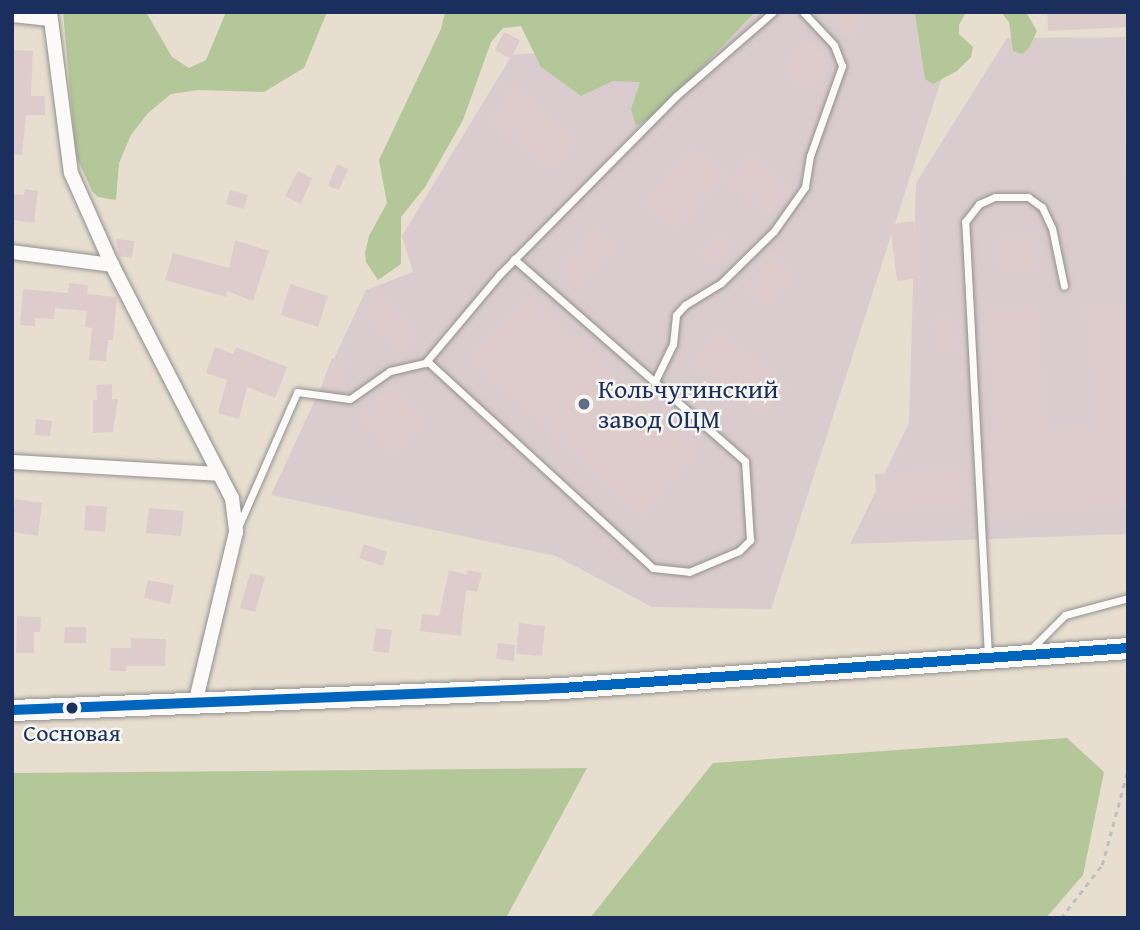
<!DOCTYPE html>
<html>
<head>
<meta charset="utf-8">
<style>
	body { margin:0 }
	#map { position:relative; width:1140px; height:930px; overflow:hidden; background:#e7decf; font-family:"Gentium Book Plus",serif }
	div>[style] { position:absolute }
	.industrial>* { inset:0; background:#daccce }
	.forest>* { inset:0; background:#b3c799 }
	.building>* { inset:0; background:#decccd }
	.path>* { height:2.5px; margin-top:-1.25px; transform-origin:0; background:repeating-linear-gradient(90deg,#bfbfc1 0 5px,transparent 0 10px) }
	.roads { filter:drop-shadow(0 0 2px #919090) drop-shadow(0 0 2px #919090) }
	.service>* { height:7px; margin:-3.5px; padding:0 3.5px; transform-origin:3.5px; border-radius:3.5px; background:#fbfaf8 }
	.minor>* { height:14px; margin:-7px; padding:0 7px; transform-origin:7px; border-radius:7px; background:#fbfaf8 }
	.primary>* { height:21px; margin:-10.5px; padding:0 10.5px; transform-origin:10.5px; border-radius:10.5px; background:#fbfaf8 }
	.bus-1>* { height:10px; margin:-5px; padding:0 5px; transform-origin:5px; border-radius:5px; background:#0065bd }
	.dots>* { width:19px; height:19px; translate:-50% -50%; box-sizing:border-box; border:4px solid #f6f6f2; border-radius:50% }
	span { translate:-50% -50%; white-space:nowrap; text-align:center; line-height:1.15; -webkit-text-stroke:5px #f6f6f2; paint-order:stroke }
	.bus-label { font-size:24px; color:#1b2f5e }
	.poi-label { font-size:26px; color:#1b2f5e }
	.left { translate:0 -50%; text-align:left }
	.frame { position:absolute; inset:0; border:14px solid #1b2f5e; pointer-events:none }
</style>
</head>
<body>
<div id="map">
	<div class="industrial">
		<div style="clip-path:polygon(748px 12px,963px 12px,771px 609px,652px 607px,556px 556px,271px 495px,366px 290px,413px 272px,402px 236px,512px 55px,725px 37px)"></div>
		<div style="clip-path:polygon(1125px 37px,1128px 534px,850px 544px,909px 423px,916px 183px,1007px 38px)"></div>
	</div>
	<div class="forest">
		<div style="clip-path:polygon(63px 12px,146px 12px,172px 57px,189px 68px,206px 60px,226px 12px,327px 12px,304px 68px,264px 92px,198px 90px,171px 94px,148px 113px,131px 135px,119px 163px,116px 200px,98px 197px,92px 191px,76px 156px)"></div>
		<div style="clip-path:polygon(445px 12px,755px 12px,660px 111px,636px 126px,631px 109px,640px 82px,613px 81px,581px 96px,541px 67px,521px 26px,503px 28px,491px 42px,463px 120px,425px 187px,401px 217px,401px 264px,378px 280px,366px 262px,365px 253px,369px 236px,387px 203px,379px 160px,441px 29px)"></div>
		<div style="clip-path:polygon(966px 12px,959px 25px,959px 34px,973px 47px,971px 57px,957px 71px,933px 84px,925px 79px,915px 13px)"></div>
		<div style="clip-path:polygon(1001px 12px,1026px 12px,1037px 31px,1029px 48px,1022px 54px,1013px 51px,1009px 22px)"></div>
		<div style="clip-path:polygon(1067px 738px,1104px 772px,1083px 875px,1046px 918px,590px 918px,713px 763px)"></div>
		<div style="clip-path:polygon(587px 768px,506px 918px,12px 918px,12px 773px)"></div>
	</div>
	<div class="building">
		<div style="clip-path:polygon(820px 12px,870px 12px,847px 37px)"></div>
		<div style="clip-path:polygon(1047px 12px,1128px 12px,1128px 27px,1048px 31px)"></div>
		<div style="clip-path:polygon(504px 32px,520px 40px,511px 59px,495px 50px)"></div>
		<div style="clip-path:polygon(808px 41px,831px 63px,807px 89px,783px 67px)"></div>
		<div style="clip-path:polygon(12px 50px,33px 51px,31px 96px,45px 96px,45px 115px,26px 115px,22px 155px,12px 154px)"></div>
		<div style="clip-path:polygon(515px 89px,576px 140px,552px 169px,491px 120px)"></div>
		<div style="clip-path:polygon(693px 148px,725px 174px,677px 229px,645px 204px)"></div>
		<div style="clip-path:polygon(748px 154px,790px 188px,770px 214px,730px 183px)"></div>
		<div style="clip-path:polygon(337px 164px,348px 169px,339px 190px,328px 186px)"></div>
		<div style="clip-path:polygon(298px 171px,312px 178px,301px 204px,285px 196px)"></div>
		<div style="clip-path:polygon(25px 189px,38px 191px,34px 223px,12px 220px,12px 194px,24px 195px)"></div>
		<div style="clip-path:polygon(230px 190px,248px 195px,244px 209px,226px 204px)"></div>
		<div style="clip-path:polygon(914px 221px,920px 278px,897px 281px,890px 224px)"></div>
		<div style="clip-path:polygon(596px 228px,615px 246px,578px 284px,559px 267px)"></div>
		<div style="clip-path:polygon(720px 234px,730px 244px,710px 264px,700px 254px)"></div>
		<div style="clip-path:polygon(1035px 237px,1037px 269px,1000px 272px,998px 240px)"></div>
		<div style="clip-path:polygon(116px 239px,134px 241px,132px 258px,119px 256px)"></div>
		<div style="clip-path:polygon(235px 240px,269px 251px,253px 301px,227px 291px,226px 297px,165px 280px,173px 253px,229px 268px)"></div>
		<div style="clip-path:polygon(771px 257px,792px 274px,768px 305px,746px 288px)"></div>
		<div style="clip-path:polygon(69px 283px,88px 285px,87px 294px,117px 297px,113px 340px,108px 340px,106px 361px,89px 360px,92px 328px,85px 327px,87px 311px,55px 308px,54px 319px,35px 318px,35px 326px,20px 325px,23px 289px,68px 293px)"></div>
		<div style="clip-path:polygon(290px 284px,328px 296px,318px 327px,281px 315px)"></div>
		<div style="clip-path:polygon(380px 295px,417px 330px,400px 348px,363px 312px)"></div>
		<div style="clip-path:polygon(530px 299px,696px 451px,642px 516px,472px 357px)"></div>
		<div style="clip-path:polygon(1128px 305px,1128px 507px,992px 514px,991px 434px,995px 434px,988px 309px,1037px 307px,1044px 431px,1094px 429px,1087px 307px)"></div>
		<div style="clip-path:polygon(951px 319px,953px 350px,937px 351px,935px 320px)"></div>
		<div style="clip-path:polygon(718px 332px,787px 385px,763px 416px,694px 363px)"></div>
		<div style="clip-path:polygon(215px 347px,233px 354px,236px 347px,287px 367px,275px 398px,247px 387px,239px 419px,218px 413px,227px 380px,206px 373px)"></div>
		<div style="clip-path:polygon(332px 358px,346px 364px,336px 387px,323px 381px)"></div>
		<div style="clip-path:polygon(112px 384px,112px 399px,118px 399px,113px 432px,93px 433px,93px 400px,97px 400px,96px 385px)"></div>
		<div style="clip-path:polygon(391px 385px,424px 419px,392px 451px,359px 417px)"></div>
		<div style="clip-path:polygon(36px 419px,52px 421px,50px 436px,35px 435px)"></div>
		<div style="clip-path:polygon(960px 469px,962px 506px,877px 511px,875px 474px)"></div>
		<div style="clip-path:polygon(15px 499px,42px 503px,38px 536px,12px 532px)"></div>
		<div style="clip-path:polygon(86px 505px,107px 507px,105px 532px,84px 530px)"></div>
		<div style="clip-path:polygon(149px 508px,184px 511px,181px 536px,146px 533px)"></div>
		<div style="clip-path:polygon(364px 544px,387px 552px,383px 566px,359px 558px)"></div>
		<div style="clip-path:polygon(449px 570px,467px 575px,468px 570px,482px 573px,477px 592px,466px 590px,461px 636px,420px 631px,422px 614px,439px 616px)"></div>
		<div style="clip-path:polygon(250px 573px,265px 577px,255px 612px,240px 608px)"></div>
		<div style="clip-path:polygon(148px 580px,174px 585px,170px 604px,144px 598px)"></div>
		<div style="clip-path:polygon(17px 616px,41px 617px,40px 632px,34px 632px,34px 653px,16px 653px)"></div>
		<div style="clip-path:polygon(519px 623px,545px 626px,542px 656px,516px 654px)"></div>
		<div style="clip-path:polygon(65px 627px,86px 627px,86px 643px,64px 643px)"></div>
		<div style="clip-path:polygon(376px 628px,392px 630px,389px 653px,373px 651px)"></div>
		<div style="clip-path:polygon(131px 638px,166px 639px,165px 666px,126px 666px,126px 671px,110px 671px,111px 648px,131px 648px)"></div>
		<div style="clip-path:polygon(498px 643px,515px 645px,514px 661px,496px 659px)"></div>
	</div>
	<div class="path">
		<div style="left:1061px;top:918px;width:67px;rotate:-52.3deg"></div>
		<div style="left:1102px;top:865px;width:99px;rotate:-74.8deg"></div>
	</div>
	<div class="roads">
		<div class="service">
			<div style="left:427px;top:361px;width:306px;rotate:42.5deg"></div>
			<div style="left:653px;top:568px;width:36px;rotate:6deg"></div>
			<div style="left:689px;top:572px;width:54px;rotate:-22.8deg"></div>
			<div style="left:739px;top:551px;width:16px;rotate:-45deg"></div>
			<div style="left:750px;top:540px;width:79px;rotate:-93.6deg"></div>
			<div style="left:745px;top:461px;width:307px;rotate:-138.8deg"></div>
			<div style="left:655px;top:381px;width:41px;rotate:-64.1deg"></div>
			<div style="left:673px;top:344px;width:29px;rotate:-84deg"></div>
			<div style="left:676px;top:315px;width:13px;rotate:-48deg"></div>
			<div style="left:685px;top:305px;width:42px;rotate:-31.4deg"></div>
			<div style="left:721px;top:283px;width:74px;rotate:-44.5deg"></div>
			<div style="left:774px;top:231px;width:54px;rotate:-54.8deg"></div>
			<div style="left:805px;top:187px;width:31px;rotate:-81deg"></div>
			<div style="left:810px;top:156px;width:96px;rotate:-70.4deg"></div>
			<div style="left:842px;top:66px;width:22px;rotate:-111deg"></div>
			<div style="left:834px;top:45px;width:45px;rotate:-133.2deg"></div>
			<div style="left:239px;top:525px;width:145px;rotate:-66.4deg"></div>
			<div style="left:297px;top:392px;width:53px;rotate:7.5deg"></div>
			<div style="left:350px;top:399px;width:49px;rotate:-35deg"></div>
			<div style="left:390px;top:371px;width:36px;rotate:-13deg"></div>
			<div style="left:425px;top:363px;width:116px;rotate:-49.9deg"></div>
			<div style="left:500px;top:274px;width:250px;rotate:-45.3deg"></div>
			<div style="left:676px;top:96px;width:128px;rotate:-40.9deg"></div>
			<div style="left:1030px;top:650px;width:49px;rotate:-45deg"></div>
			<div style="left:1065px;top:615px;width:65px;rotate:-15.1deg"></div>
			<div style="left:988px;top:656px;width:435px;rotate:-93deg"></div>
			<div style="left:965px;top:222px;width:23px;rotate:-52deg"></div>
			<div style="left:979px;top:204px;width:17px;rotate:-24deg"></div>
			<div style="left:995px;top:197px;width:33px"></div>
			<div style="left:1028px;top:197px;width:17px;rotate:36deg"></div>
			<div style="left:1042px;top:207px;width:23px;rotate:65deg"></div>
			<div style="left:1052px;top:228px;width:59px;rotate:78.3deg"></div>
		</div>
		<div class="minor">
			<div style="left:50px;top:12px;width:162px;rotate:82.6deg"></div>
			<div style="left:71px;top:173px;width:101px;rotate:66deg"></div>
			<div style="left:112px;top:265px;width:262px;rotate:62.8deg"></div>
			<div style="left:232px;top:498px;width:34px;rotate:83deg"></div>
			<div style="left:236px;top:532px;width:177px;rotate:103.4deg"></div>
			<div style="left:12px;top:15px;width:38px;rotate:6deg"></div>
			<div style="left:12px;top:252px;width:101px;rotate:7.4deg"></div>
			<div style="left:12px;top:462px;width:208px;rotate:3.3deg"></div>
		</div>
		<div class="primary">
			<div style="left:12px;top:710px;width:550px;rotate:-2.29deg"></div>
			<div style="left:562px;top:688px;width:567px;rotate:-4.04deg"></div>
		</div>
	</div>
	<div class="bus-1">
		<div style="left:12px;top:710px;width:550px;rotate:-2.29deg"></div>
		<div style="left:562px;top:688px;width:567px;rotate:-4.04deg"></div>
	</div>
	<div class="dots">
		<div style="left:584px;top:404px;background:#626c86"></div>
		<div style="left:72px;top:708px;background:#1b2f5e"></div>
	</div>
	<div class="bus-label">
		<span style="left:72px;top:733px">Сосновая</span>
	</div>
	<div class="poi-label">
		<span class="left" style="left:598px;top:404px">Кольчугинский<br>завод ОЦМ</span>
	</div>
	<div class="frame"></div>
</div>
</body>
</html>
